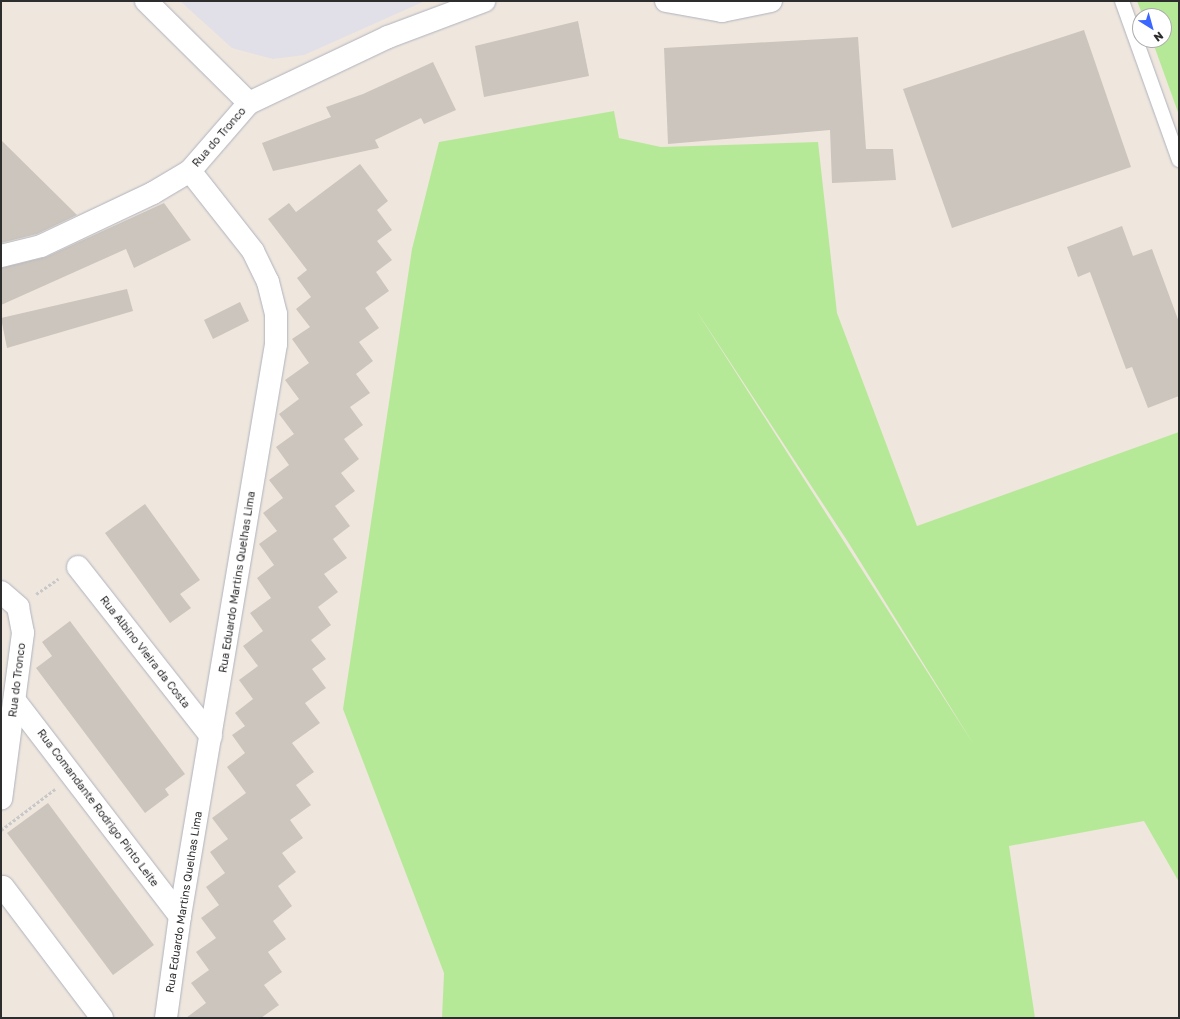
<!DOCTYPE html>
<html>
<head>
<meta charset="utf-8">
<style>
	body { margin:0 }
	#map { position:relative; width:1180px; height:1019px; overflow:hidden; background:#efe7de; font-family:"Golos Text",sans-serif }
	div>[style] { position:absolute }
	.industrial>* { inset:0; background:#e1dfe7 }
	.green>* { inset:0; background:#b6e997 }
	.building>* { inset:0; background:#cbc5bd }
	.path>* { height:2.5px; margin-top:-1.25px; transform-origin:0; background:repeating-linear-gradient(90deg,#c8c8c8 0 3px,transparent 0 5px) }
	.roads { filter:drop-shadow(0 0 1px #aeb2bd) drop-shadow(0 0 1px #aeb2bd) }
	.lane>* { height:14px; margin:-7px; padding:0 7px; transform-origin:7px; border-radius:7px; background:#fff }
	.street>* { height:22px; margin:-11px; padding:0 11px; transform-origin:11px; border-radius:11px; background:#fff }
	span { translate:-50% -50%; white-space:nowrap; text-align:center; line-height:1.15; -webkit-text-stroke:4px #fff; paint-order:stroke }
	.street-label { font-size:11px; color:#2d2d2d }
	.frame { position:absolute; inset:0; border:2px solid #2d2d2d; pointer-events:none }
	.north { position:absolute; left:1132px; top:8px; width:40px; height:40px; box-sizing:border-box; background:#fff; border:1px solid #ababab; border-radius:50%; rotate:143deg; font-size:11px; font-weight:700; line-height:16px; text-align:center; color:#2d2d2d }
	.north::after { content:''; display:block; margin:auto; width:14px; height:18px; background:#3b66ff; clip-path:polygon(50% 0,100% 100%,50% 72%,0 100%) }
</style>
</head>
<body>
<div id="map">
	<div class="industrial">
		<div style="clip-path:polygon(180px 1px,425px 1px,304px 55px,273px 59px,232px 48px)"></div>
	</div>
	<div class="green">
		<div style="clip-path:polygon(1137px 1px,1179px 1px,1179px 115px,1152px 40px,1164px 40px,1164px 16px,1143px 16px)"></div>
		<div style="clip-path:polygon(evenodd,614px 111px,619px 138px,661px 147px,818px 142px,837px 313px,917px 526px,1179px 432px,1179px 882px,1144px 821px,1009px 846px,1035px 1018px,442px 1018px,444px 973px,343px 709px,412px 249px,439px 142px,614px 111px,694px 307px,848px 542px,974px 745px,694px 307px)"></div>
	</div>
	<div class="building">
		<div style="clip-path:polygon(578px 21px,589px 76px,484px 97px,475px 46px)"></div>
		<div style="clip-path:polygon(1084px 30px,1131px 167px,952px 228px,903px 89px)"></div>
		<div style="clip-path:polygon(858px 37px,866px 149px,893px 149px,896px 180px,832px 183px,830px 130px,668px 144px,664px 48px)"></div>
		<div style="clip-path:polygon(433px 62px,456px 110px,424px 124px,421px 118px,375px 140px,379px 148px,273px 171px,262px 143px,331px 117px,326px 107px,363px 94px)"></div>
		<div style="clip-path:polygon(1px 140px,77px 215px,37px 234px,1px 243px)"></div>
		<div style="clip-path:polygon(360px 164px,388px 201px,377px 210px,392px 230px,377px 241px,392px 260px,376px 272px,389px 291px,365px 308px,379px 328px,359px 342px,373px 361px,356px 374px,370px 393px,350px 407px,363px 425px,344px 439px,359px 459px,341px 473px,355px 491px,335px 506px,350px 526px,333px 539px,347px 558px,324px 574px,338px 592px,318px 607px,331px 625px,311px 640px,326px 659px,312px 669px,326px 688px,305px 703px,320px 723px,292px 743px,314px 772px,296px 785px,311px 805px,290px 820px,303px 838px,282px 853px,296px 872px,278px 886px,292px 906px,273px 921px,286px 939px,268px 952px,282px 972px,264px 985px,279px 1005px,261px 1018px,186px 1018px,206px 1003px,191px 983px,209px 970px,196px 952px,216px 938px,201px 918px,219px 905px,206px 887px,225px 873px,210px 852px,228px 839px,212px 818px,246px 793px,227px 767px,245px 753px,232px 735px,245px 726px,235px 713px,253px 699px,239px 680px,258px 666px,243px 646px,263px 631px,250px 613px,271px 598px,257px 578px,274px 565px,259px 544px,277px 531px,263px 513px,283px 498px,269px 480px,289px 465px,276px 447px,294px 434px,279px 414px,299px 399px,285px 380px,309px 363px,292px 339px,310px 327px,296px 309px,311px 297px,297px 278px,307px 270px,268px 219px,289px 203px,296px 212px)"></div>
		<div style="clip-path:polygon(164px 203px,191px 240px,134px 268px,126px 249px,1px 305px,1px 268px,46px 257px)"></div>
		<div style="clip-path:polygon(1122px 226px,1133px 256px,1152px 249px,1179px 322px,1179px 396px,1148px 408px,1132px 367px,1126px 369px,1090px 272px,1078px 277px,1067px 247px)"></div>
		<div style="clip-path:polygon(127px 289px,133px 311px,7px 348px,1px 318px)"></div>
		<div style="clip-path:polygon(240px 302px,249px 321px,213px 339px,204px 320px)"></div>
		<div style="clip-path:polygon(145px 504px,200px 580px,180px 594px,191px 608px,170px 623px,105px 533px)"></div>
		<div style="clip-path:polygon(70px 621px,185px 774px,165px 789px,169px 795px,145px 813px,36px 668px,52px 656px,42px 642px)"></div>
		<div style="clip-path:polygon(48px 803px,154px 945px,113px 975px,7px 833px)"></div>
	</div>
	<div class="path">
		<div style="left:36px;top:594px;width:27px;rotate:-34deg"></div>
		<div style="left:1px;top:830px;width:68px;rotate:-37.2deg"></div>
	</div>
	<div class="roads">
		<div class="lane">
			<div style="left:1122px;top:1px;width:169px;rotate:70.3deg"></div>
		</div>
		<div class="street">
			<div style="left:146px;top:1px;width:145px;rotate:44.7deg"></div>
			<div style="left:666px;top:1px;width:57px;rotate:10.1deg"></div>
			<div style="left:722px;top:11px;width:50px;rotate:-11.5deg"></div>
			<div style="left:1px;top:256px;width:41px;rotate:-14deg"></div>
			<div style="left:41px;top:246px;width:124px;rotate:-25.3deg"></div>
			<div style="left:153px;top:193px;width:43px;rotate:-30.7deg"></div>
			<div style="left:190px;top:171px;width:90px;rotate:-49.1deg"></div>
			<div style="left:249px;top:103px;width:154px;rotate:-25.4deg"></div>
			<div style="left:388px;top:37px;width:103px;rotate:-20.6deg"></div>
			<div style="left:78px;top:567px;width:215px;rotate:51.8deg"></div>
			<div style="left:1px;top:592px;width:23px;rotate:41deg"></div>
			<div style="left:18px;top:607px;width:26px;rotate:79deg"></div>
			<div style="left:23px;top:633px;width:167px;rotate:97.5deg"></div>
			<div style="left:15px;top:701px;width:271px;rotate:52.5deg"></div>
			<div style="left:3px;top:887px;width:164px;rotate:52.9deg"></div>
			<div style="left:166px;top:1018px;width:103px;rotate:-82.2deg"></div>
			<div style="left:180px;top:916px;width:580px;rotate:-80.47deg"></div>
			<div style="left:276px;top:344px;width:30px;rotate:-90deg"></div>
			<div style="left:276px;top:314px;width:33px;rotate:-104deg"></div>
			<div style="left:268px;top:282px;width:34px;rotate:-116deg"></div>
			<div style="left:253px;top:251px;width:102px;rotate:-128.2deg"></div>
		</div>
	</div>
	<div class="street-label">
		<span style="left:219px;top:137px;rotate:-49deg">Rua do Tronco</span>
		<span style="left:237px;top:582px;rotate:-81deg">Rua Eduardo Martins Quelhas Lima</span>
		<span style="left:145px;top:652px;rotate:52deg">Rua Albino Vieira da Costa</span>
		<span style="left:17px;top:680px;rotate:-83deg">Rua do Tronco</span>
		<span style="left:98px;top:808px;rotate:53deg">Rua Comandante Rodrigo Pinto Leite</span>
		<span style="left:184px;top:902px;rotate:-81deg">Rua Eduardo Martins Quelhas Lima</span>
	</div>
	<div class="frame"></div>
	<div class="north">N</div>
</div>
</body>
</html>
